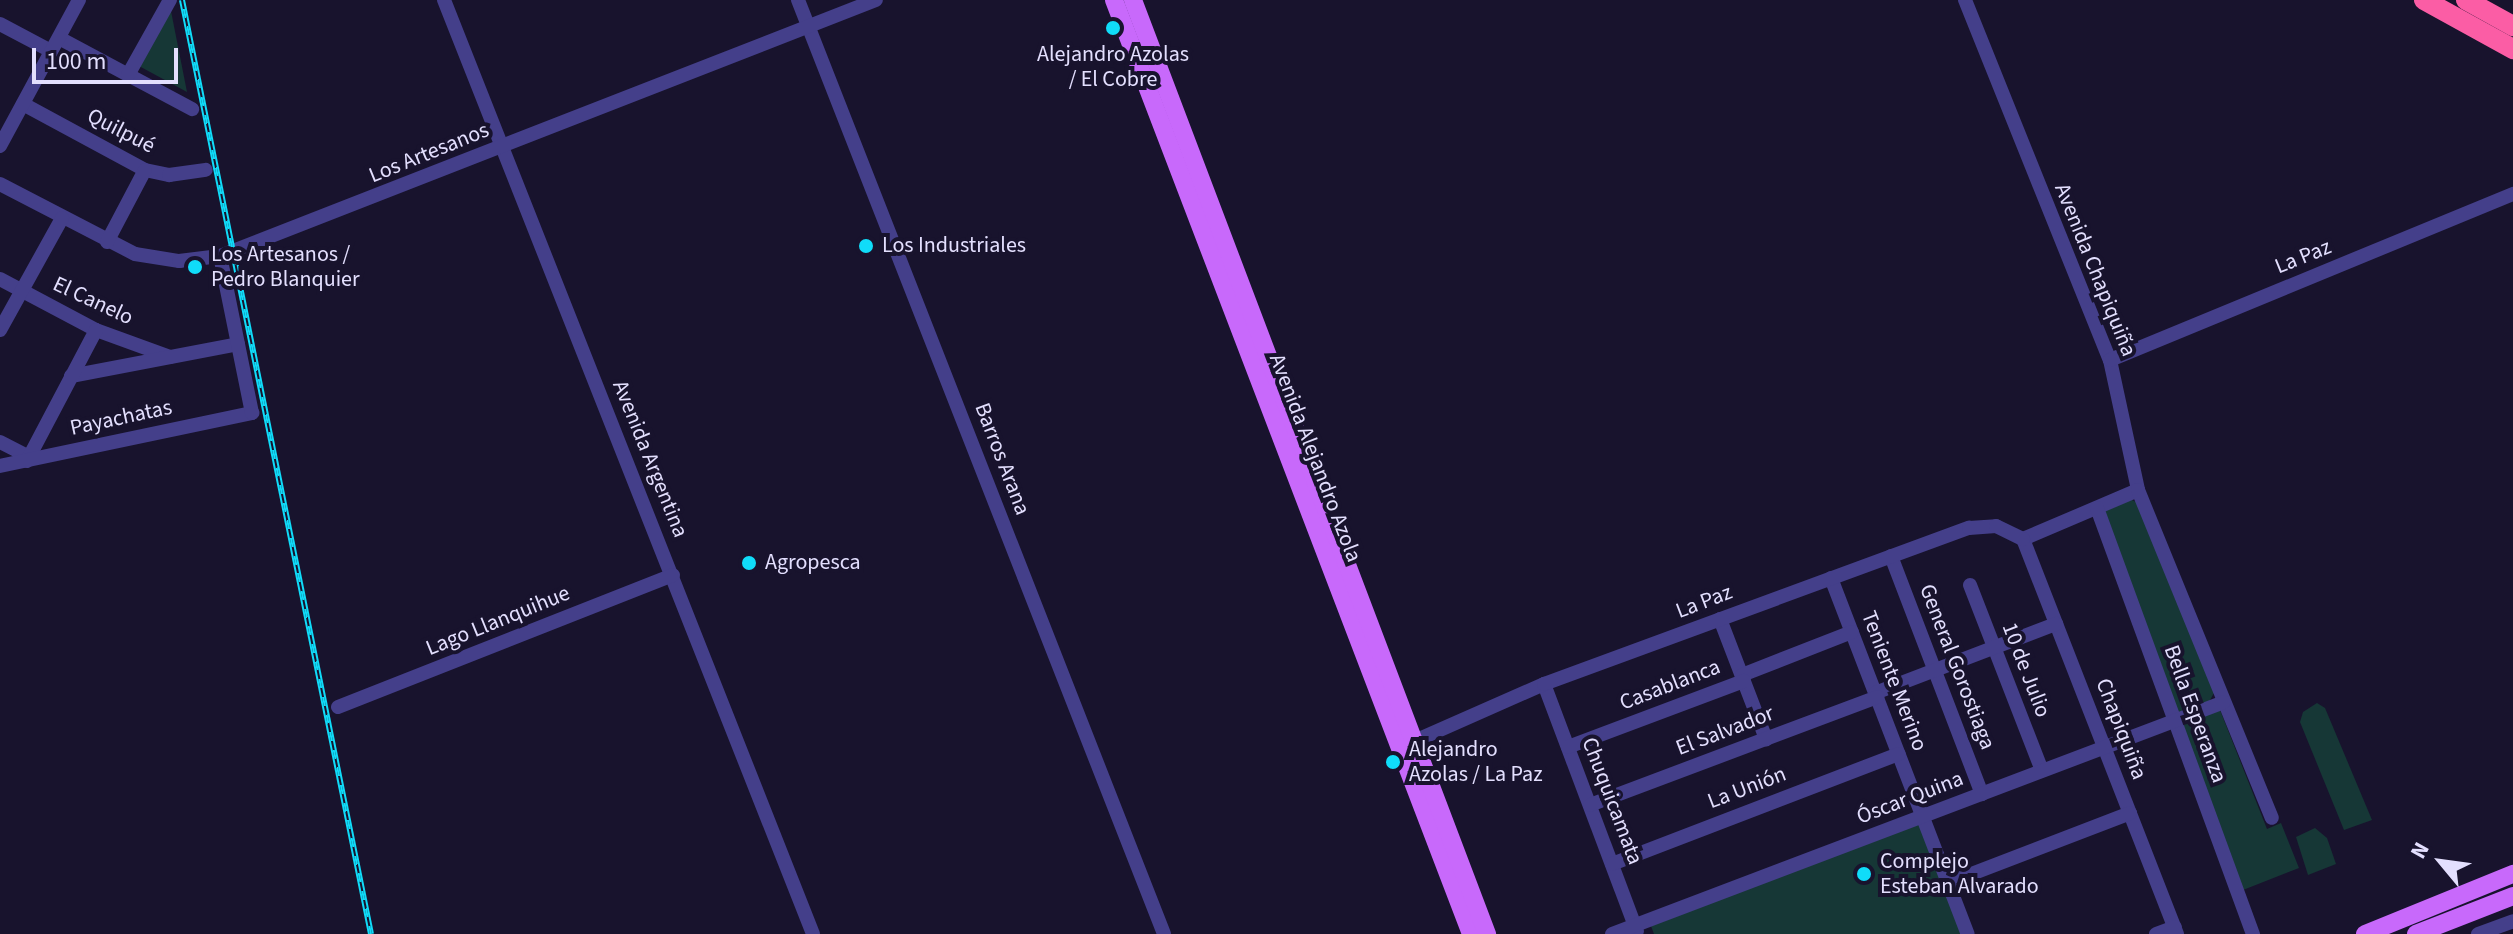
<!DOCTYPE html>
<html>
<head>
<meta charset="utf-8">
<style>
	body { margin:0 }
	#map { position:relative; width:2513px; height:934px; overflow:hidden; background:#18132d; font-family:"Source Sans 3",sans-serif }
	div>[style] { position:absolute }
	.green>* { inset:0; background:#163736 }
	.minor>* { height:14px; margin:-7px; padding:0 7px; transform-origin:7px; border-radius:7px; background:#443f8a }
	.major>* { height:18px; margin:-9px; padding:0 9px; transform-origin:9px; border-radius:9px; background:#c869fb }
	.highway>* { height:20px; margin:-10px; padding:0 10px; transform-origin:10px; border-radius:10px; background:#fb5da5 }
	.rail>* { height:6px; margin-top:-3px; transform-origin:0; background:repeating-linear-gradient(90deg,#18132d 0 9px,#10dcf9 0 18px); box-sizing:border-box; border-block:2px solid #10dcf9 }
	.dots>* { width:22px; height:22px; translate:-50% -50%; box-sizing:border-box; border:4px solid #18132d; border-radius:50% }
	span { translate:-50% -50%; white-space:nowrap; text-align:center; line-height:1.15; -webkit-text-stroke:8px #18132d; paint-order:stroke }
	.poi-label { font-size:22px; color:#e3dffe }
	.left { translate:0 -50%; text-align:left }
	.street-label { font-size:22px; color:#e3dffe }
	.north { position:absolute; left:2401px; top:822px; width:80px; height:80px; -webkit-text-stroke:6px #18132d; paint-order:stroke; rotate:299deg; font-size:22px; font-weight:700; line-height:32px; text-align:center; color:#e3dffe }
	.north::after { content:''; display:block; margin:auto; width:28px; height:36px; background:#e3dffe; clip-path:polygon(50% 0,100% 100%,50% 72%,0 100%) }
	.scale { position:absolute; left:32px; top:48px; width:146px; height:36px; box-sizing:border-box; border:4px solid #e3dffe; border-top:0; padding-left:10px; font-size:24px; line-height:28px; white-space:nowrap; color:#e3dffe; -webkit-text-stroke:6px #18132d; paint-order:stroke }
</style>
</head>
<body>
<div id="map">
	<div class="green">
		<div style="clip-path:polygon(170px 6px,187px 92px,139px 66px)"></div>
		<div style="clip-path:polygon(2130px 499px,2138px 503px,2215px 691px,2209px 702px,2178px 714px,2103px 512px)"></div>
		<div style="clip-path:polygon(2317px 703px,2325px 708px,2372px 820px,2344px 830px,2300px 722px,2303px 712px)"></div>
		<div style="clip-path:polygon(2220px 710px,2267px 829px,2281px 823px,2299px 868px,2243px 890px,2182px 725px)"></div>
		<div style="clip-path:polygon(1922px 822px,1964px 934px,1654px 934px,1651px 926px)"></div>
		<div style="clip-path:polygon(2315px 828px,2327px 838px,2336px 864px,2308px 875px,2296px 837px)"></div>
	</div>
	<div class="minor">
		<div style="left:444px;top:0;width:1004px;rotate:68.44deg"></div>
		<div style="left:798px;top:0;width:1003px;rotate:68.6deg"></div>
		<div style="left:1965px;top:0;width:388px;rotate:68.1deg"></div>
		<div style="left:2110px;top:360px;width:133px;rotate:77.8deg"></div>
		<div style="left:2138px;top:490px;width:125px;rotate:156.9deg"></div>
		<div style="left:0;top:24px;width:58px;rotate:27.9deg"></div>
		<div style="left:59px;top:38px;width:151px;rotate:28.1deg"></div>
		<div style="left:128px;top:75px;width:86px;rotate:-60.8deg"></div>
		<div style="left:23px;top:104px;width:139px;rotate:28.4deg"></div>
		<div style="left:145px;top:170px;width:25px;rotate:12deg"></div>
		<div style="left:169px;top:175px;width:37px;rotate:-8deg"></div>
		<div style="left:0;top:146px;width:166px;rotate:-61.6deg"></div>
		<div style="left:0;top:184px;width:152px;rotate:27.4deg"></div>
		<div style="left:135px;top:254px;width:45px;rotate:9deg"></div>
		<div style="left:179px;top:261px;width:41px;rotate:-7deg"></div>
		<div style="left:220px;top:256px;width:704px;rotate:-21.32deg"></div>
		<div style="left:107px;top:242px;width:81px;rotate:-62.2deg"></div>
		<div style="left:0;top:279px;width:109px;rotate:28deg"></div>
		<div style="left:96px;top:330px;width:79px;rotate:20deg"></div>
		<div style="left:0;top:330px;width:128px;rotate:-61deg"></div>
		<div style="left:2110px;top:360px;width:436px;rotate:-22.4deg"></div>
		<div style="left:71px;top:376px;width:170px;rotate:-10.8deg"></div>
		<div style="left:0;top:442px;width:30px;rotate:27deg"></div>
		<div style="left:27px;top:461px;width:148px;rotate:-62.2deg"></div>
		<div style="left:0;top:466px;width:258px;rotate:-11.9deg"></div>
		<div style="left:252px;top:413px;width:160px;rotate:-101.5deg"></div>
		<div style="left:2138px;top:490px;width:354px;rotate:67.8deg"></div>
		<div style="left:2097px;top:508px;width:454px;rotate:69.9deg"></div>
		<div style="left:2023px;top:539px;width:424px;rotate:68.7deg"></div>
		<div style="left:1891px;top:556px;width:255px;rotate:69.1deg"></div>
		<div style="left:1831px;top:578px;width:381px;rotate:69deg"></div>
		<div style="left:1970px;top:585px;width:199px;rotate:68.8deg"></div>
		<div style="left:1720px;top:619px;width:129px;rotate:69deg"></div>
		<div style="left:1742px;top:675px;width:118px;rotate:-21.4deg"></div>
		<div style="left:1544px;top:684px;width:264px;rotate:69.4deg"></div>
		<div style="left:1875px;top:693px;width:194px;rotate:-20.9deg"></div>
		<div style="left:338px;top:707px;width:360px;rotate:-21.5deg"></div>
		<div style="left:1408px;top:744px;width:149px;rotate:-23.8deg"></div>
		<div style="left:1544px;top:684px;width:453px;rotate:-20.2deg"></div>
		<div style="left:1969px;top:528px;width:27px;rotate:-4deg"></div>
		<div style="left:1996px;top:526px;width:30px;rotate:26deg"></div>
		<div style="left:1568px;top:747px;width:188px;rotate:-20.6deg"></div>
		<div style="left:1590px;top:805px;width:307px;rotate:-20.6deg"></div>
		<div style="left:1612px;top:864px;width:307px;rotate:-21deg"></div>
		<div style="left:1948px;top:883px;width:195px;rotate:-21deg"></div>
		<div style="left:1612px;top:934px;width:654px;rotate:-20.76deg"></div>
		<div style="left:2156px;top:934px;width:20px;rotate:-20deg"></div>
		<div style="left:2478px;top:934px;width:37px;rotate:-20deg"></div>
	</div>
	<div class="major">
		<div style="left:1114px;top:0;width:1000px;rotate:69.08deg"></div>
		<div style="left:1133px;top:0;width:999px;rotate:69.24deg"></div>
		<div style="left:2365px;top:934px;width:160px;rotate:-22.1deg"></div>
		<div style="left:2416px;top:934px;width:104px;rotate:-21.4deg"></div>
	</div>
	<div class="highway">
		<div style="left:2424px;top:0;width:102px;rotate:28.8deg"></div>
		<div style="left:2466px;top:0;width:54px;rotate:29deg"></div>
	</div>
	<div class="rail">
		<div style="left:182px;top:0;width:953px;rotate:78.56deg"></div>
	</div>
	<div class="dots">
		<div style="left:1113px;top:28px;background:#10dcf9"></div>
		<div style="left:866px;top:246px;background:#10dcf9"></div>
		<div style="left:195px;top:267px;background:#10dcf9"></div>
		<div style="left:749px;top:563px;background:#10dcf9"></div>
		<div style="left:1393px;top:762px;background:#10dcf9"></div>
		<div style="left:1864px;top:874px;background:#10dcf9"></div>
	</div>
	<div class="poi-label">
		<span style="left:1113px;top:67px">Alejandro Azolas<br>/ El Cobre</span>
		<span class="left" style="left:882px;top:246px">Los Industriales</span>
		<span class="left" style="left:211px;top:267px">Los Artesanos /<br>Pedro Blanquier</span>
		<span class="left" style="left:765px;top:563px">Agropesca</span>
		<span class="left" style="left:1409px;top:762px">Alejandro<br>Azolas / La Paz</span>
		<span class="left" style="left:1880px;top:874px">Complejo<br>Esteban Alvarado</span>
	</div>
	<div class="street-label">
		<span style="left:121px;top:131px;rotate:27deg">Quilpué</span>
		<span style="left:429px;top:153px;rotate:-22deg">Los Artesanos</span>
		<span style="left:2303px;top:257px;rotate:-22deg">La Paz</span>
		<span style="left:2095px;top:270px;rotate:68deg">Avenida Chapiquiña</span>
		<span style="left:93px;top:301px;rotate:25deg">El Canelo</span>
		<span style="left:121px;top:418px;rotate:-12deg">Payachatas</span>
		<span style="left:1315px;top:458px;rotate:69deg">Avenida Alejandro Azola</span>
		<span style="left:650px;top:459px;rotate:68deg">Avenida Argentina</span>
		<span style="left:1002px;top:459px;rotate:69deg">Barros Arana</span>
		<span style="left:1704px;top:602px;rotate:-21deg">La Paz</span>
		<span style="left:498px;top:621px;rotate:-22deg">Lago Llanquihue</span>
		<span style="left:1957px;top:667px;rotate:69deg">General Gorostiaga</span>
		<span style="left:2026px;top:670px;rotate:69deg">10 de Julio</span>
		<span style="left:1894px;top:681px;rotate:69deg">Teniente Merino</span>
		<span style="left:1670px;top:685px;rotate:-21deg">Casablanca</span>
		<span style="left:2195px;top:714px;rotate:70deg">Bella Esperanza</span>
		<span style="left:2121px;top:729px;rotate:69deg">Chapiquiña</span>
		<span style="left:1725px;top:731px;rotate:-21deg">El Salvador</span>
		<span style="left:1747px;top:788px;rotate:-21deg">La Unión</span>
		<span style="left:1910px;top:798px;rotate:-21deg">Óscar Quina</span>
		<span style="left:1612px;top:801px;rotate:69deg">Chuquicamata</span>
	</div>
	<div class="north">N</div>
	<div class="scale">100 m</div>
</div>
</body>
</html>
